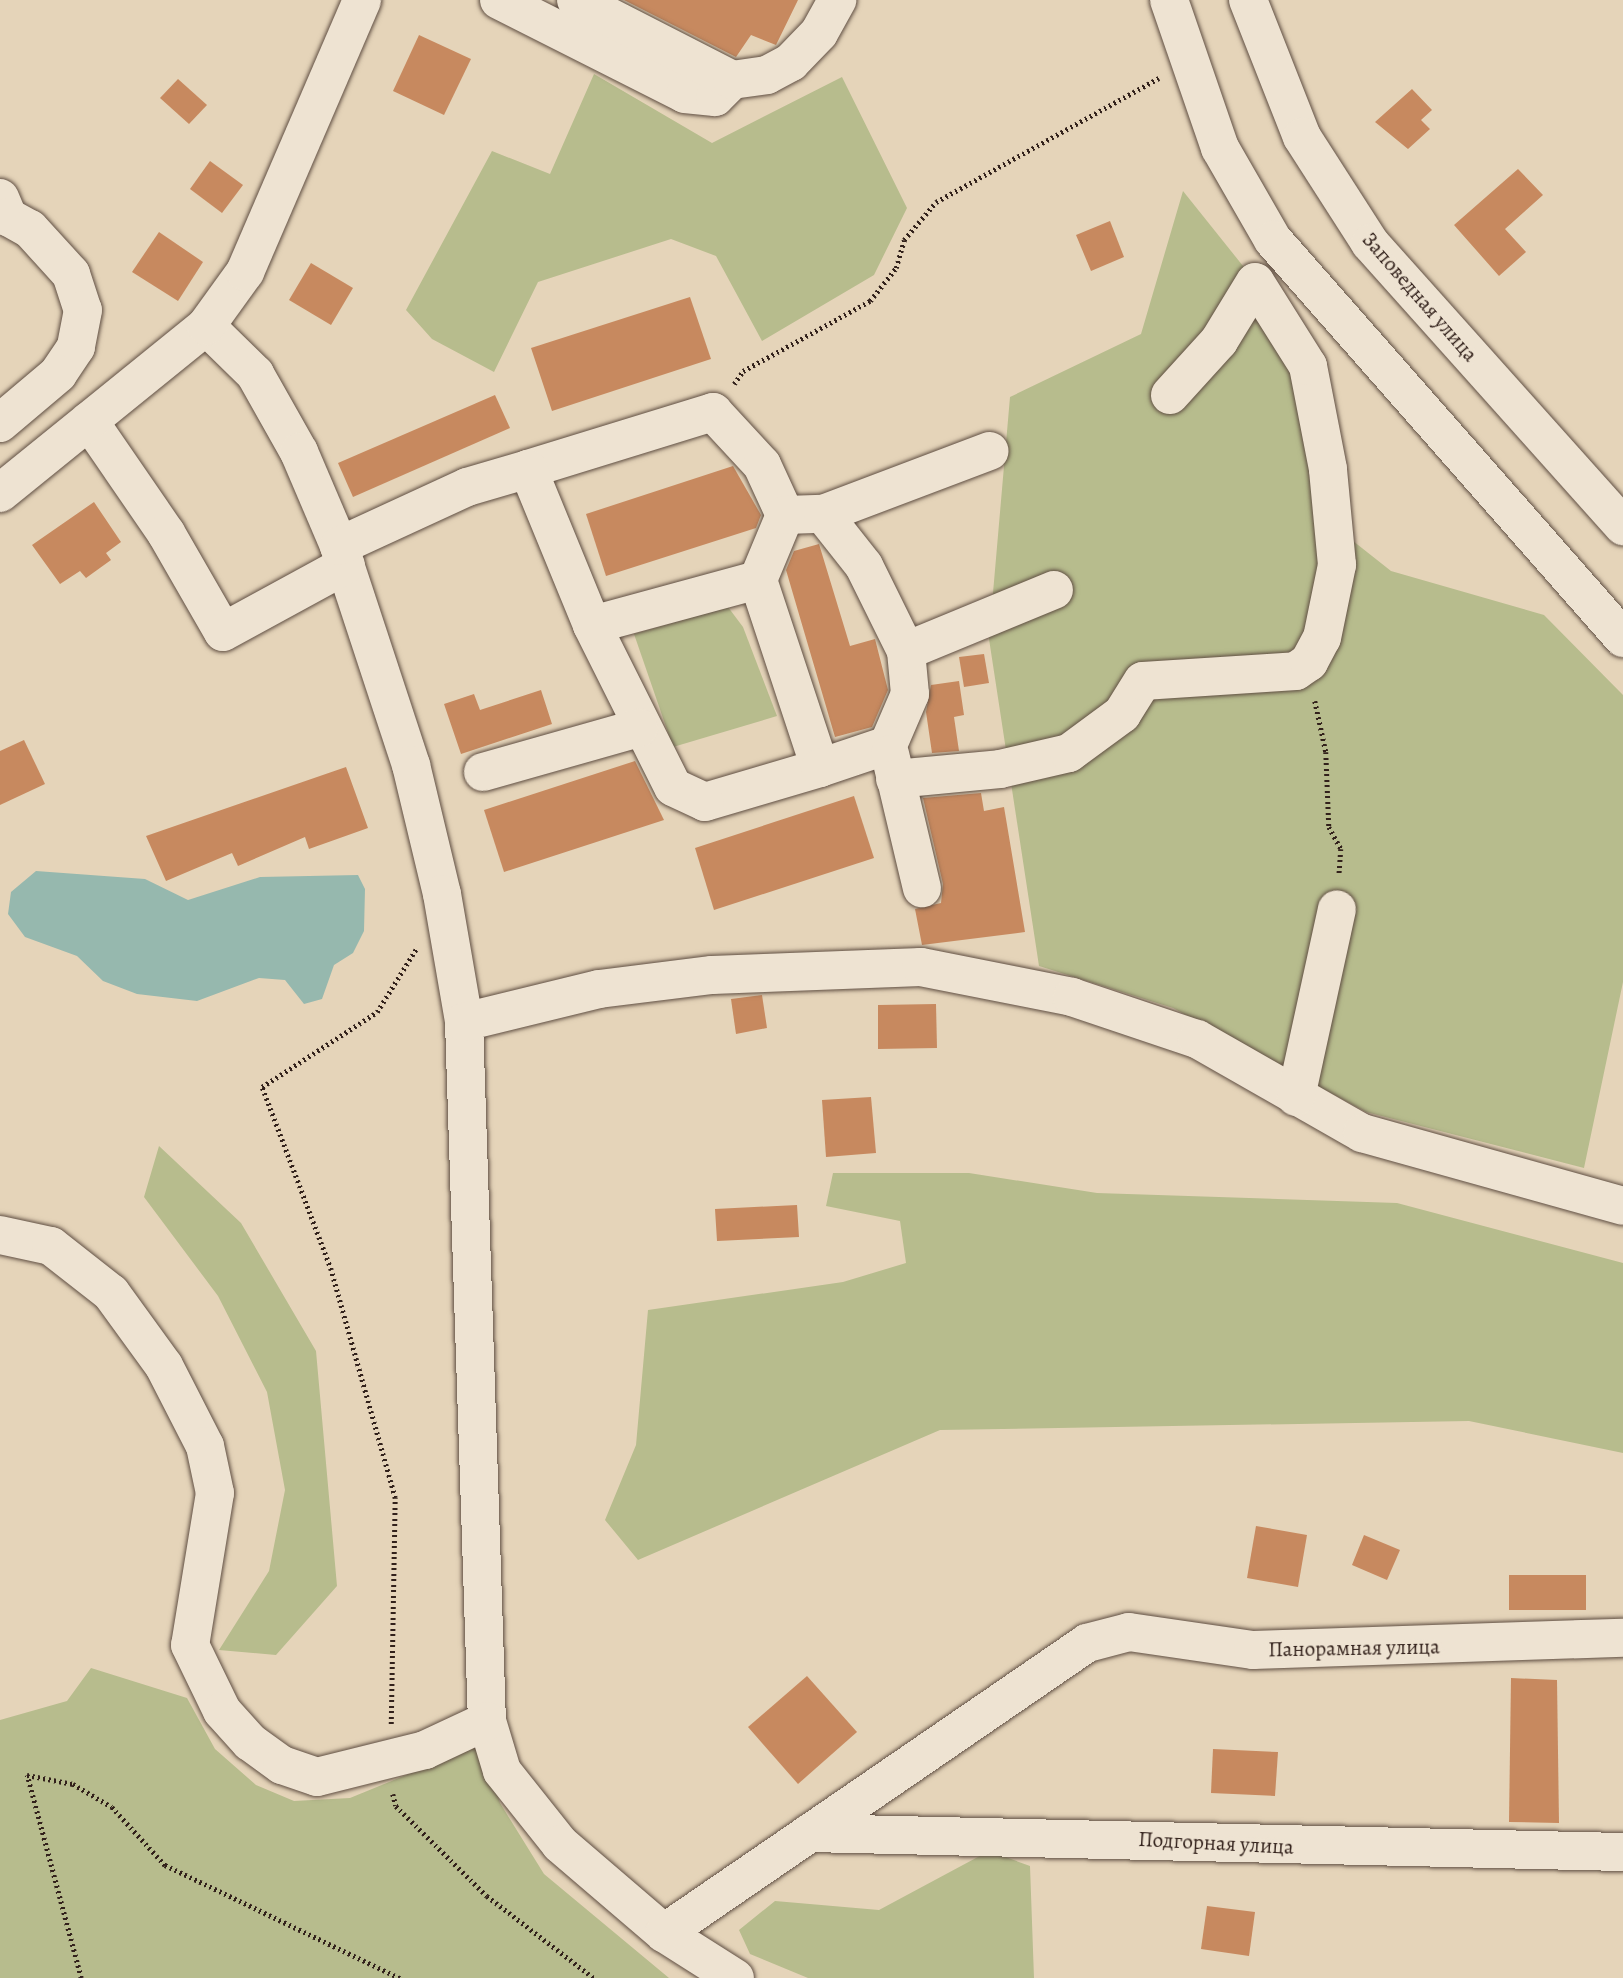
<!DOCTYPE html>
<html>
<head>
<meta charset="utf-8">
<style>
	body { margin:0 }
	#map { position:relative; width:1623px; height:1978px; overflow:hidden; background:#e5d4b9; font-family:Alegreya,serif }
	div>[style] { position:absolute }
	.green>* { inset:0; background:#b7bc8d }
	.water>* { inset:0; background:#96b8ae }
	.building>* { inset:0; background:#c7895f }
	.path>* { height:4.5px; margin-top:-2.25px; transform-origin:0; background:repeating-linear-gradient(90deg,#32211b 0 2px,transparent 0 5.5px) }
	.roads { filter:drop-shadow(0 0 2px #5f4e42) drop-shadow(0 0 2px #5f4e42) }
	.minor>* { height:38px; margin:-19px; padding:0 19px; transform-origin:19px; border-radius:19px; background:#eee3d2 }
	span { translate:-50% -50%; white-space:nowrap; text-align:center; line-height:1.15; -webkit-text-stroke:7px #eee3d2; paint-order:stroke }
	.street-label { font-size:21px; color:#32211b }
</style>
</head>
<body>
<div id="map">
	<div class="green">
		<div style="clip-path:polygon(594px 74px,712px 143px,842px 77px,907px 208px,874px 275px,762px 341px,716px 256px,671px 239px,538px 282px,494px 372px,432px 339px,406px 310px,492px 151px,550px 174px)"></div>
		<div style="clip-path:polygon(1183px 191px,1319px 361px,1348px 537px,1391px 571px,1544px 615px,1623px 695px,1623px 982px,1584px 1168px,1366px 1112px,1173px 1008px,1039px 966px,989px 639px,1010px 397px,1141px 334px)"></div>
		<div style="clip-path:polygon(728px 607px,743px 627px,777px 716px,673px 747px,634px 634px)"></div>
		<div style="clip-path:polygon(159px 1146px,241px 1223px,316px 1351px,337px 1586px,276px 1655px,219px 1650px,269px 1571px,285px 1490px,267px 1392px,218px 1296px,144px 1197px)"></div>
		<div style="clip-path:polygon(833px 1173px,969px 1173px,1097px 1193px,1397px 1203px,1623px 1263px,1623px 1453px,1469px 1421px,940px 1430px,638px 1560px,605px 1520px,636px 1445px,648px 1310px,843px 1282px,906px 1263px,900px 1221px,826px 1206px)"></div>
		<div style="clip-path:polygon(91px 1668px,187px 1698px,215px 1749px,256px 1785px,294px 1801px,350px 1798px,482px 1744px,500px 1803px,544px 1874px,669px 1978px,0 1978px,0 1720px,67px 1701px)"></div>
		<div style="clip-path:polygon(989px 1851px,1030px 1866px,1034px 1978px,808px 1978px,750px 1954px,739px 1930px,775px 1901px,879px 1910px)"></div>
	</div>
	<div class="water">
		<div style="clip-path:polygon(36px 871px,145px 879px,188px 900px,260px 877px,358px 875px,365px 889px,364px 931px,353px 953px,334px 965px,322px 999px,304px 1004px,285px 980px,259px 978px,197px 1001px,137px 994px,103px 981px,77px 956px,25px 937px,8px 914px,11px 892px)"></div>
	</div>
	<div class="building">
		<div style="clip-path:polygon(624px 0,798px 0,776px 45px,751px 35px,736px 57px)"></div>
		<div style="clip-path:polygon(419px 35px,471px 59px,444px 115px,393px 91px)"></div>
		<div style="clip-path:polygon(178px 79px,207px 105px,189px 124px,160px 98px)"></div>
		<div style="clip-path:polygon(1412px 89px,1432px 110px,1421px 120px,1430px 129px,1408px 149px,1375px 122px)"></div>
		<div style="clip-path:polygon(210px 161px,243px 185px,222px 213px,190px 189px)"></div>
		<div style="clip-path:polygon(1518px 169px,1543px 195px,1505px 229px,1526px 252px,1499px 276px,1454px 225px)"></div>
		<div style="clip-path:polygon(1110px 221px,1124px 257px,1091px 271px,1076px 235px)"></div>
		<div style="clip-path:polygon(159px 232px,203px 262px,178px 301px,132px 272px)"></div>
		<div style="clip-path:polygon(311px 263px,353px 288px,331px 325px,289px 300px)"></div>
		<div style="clip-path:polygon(690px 297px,711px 359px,552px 411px,531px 348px)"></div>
		<div style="clip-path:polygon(495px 395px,510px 428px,353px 497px,338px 463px)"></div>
		<div style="clip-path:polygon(733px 466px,761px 515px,756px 528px,606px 576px,586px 514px)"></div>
		<div style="clip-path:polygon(94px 502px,121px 542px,106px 553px,111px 560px,86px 578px,80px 571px,60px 584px,32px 545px)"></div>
		<div style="clip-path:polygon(819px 544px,850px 646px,875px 639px,888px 690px,872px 727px,835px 737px,786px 570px,794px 551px)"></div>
		<div style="clip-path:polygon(984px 654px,989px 683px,964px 687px,959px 657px)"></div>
		<div style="clip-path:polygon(959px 681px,964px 715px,954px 717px,959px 751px,932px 753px,926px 712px,931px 685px)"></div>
		<div style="clip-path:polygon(541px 690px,552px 724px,461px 754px,444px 704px,474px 694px,480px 710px)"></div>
		<div style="clip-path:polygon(24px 740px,45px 784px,0 805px,0 751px)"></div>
		<div style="clip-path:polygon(635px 761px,664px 820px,504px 872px,484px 810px)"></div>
		<div style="clip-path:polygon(346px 767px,368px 828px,309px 849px,305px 837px,238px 866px,232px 853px,166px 881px,146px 836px)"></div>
		<div style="clip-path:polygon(981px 793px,984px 811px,1004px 807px,1025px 932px,922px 945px,915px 909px,941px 903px,943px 884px,923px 798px)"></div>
		<div style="clip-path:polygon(854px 796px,874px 858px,714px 910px,695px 848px)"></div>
		<div style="clip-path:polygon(762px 995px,767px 1028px,736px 1034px,731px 999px)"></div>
		<div style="clip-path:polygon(936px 1004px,937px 1048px,878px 1049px,878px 1005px)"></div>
		<div style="clip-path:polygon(871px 1097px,876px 1153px,826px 1157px,822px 1100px)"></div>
		<div style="clip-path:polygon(797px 1205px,799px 1237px,717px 1241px,715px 1209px)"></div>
		<div style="clip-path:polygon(1256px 1526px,1307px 1535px,1298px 1587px,1247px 1578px)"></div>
		<div style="clip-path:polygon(1364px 1535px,1400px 1550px,1387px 1580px,1352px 1565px)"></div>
		<div style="clip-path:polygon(1509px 1575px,1586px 1575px,1586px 1610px,1509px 1610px)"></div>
		<div style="clip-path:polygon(807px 1676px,857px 1732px,798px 1784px,748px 1727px)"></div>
		<div style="clip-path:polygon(1511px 1678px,1557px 1680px,1559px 1823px,1509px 1822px)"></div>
		<div style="clip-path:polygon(1213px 1749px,1278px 1752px,1275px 1796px,1211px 1793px)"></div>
		<div style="clip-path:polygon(1207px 1906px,1255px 1912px,1249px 1956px,1201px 1949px)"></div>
	</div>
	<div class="path">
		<div style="left:734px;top:384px;width:16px;rotate:-55deg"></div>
		<div style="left:743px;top:371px;width:145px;rotate:-28.9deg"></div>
		<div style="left:870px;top:301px;width:42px;rotate:-51.8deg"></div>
		<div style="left:896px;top:268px;width:29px;rotate:-74deg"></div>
		<div style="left:904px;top:240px;width:50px;rotate:-49.9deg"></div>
		<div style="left:936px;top:202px;width:255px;rotate:-29.1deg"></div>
		<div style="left:1315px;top:701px;width:52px;rotate:77.8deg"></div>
		<div style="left:1326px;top:752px;width:75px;rotate:87.7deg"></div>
		<div style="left:1329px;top:827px;width:25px;rotate:61deg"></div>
		<div style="left:1341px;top:849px;width:27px;rotate:94deg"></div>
		<div style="left:391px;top:1724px;width:226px;rotate:-89deg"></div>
		<div style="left:395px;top:1498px;width:237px;rotate:-105.7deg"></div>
		<div style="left:331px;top:1270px;width:196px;rotate:-110.7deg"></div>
		<div style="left:262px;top:1087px;width:137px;rotate:-33.1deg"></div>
		<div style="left:377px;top:1012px;width:74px;rotate:-58.2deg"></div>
		<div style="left:393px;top:1794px;width:12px;rotate:76deg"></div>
		<div style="left:396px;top:1806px;width:128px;rotate:44.7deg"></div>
		<div style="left:487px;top:1896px;width:135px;rotate:37.5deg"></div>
		<div style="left:81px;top:1978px;width:210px;rotate:-104.9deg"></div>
		<div style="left:27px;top:1775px;width:47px;rotate:11.1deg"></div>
		<div style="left:73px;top:1784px;width:45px;rotate:30.5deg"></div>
		<div style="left:112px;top:1807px;width:79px;rotate:47.6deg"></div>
		<div style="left:165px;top:1865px;width:261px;rotate:25.7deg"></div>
	</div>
	<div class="roads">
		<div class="minor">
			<div style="left:499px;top:0;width:208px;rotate:26.8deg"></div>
			<div style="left:685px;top:94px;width:30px;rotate:6deg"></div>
			<div style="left:715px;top:97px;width:24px;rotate:-45deg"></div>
			<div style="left:576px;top:0;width:175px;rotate:27.1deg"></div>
			<div style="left:732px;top:80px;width:35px;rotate:-8deg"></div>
			<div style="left:767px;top:75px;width:27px;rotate:-28deg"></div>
			<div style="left:791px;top:62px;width:40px;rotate:-46deg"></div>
			<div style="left:819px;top:33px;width:38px;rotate:-61deg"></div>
			<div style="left:1169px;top:0;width:157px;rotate:71deg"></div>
			<div style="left:1220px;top:148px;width:106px;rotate:60.1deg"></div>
			<div style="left:1273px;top:240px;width:530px;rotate:48.67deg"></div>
			<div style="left:1248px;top:0;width:147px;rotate:68.5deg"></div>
			<div style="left:1302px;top:137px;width:126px;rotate:57.3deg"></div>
			<div style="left:1370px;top:243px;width:380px;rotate:48.2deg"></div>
			<div style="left:0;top:198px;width:21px;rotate:67deg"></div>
			<div style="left:8px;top:217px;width:25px;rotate:29deg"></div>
			<div style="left:30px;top:229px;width:61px;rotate:47.7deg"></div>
			<div style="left:71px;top:274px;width:38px;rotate:72deg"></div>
			<div style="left:83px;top:310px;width:38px;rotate:101deg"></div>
			<div style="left:76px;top:347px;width:32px;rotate:124deg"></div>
			<div style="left:58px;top:374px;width:76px;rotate:139.8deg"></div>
			<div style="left:206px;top:326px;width:69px;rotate:44.4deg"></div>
			<div style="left:255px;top:374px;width:90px;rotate:60.6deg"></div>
			<div style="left:299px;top:452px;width:102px;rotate:66.9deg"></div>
			<div style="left:339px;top:546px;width:231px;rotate:71.8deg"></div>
			<div style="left:411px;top:765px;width:133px;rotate:76.5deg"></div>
			<div style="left:442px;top:894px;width:130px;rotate:80.2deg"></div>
			<div style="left:464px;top:1022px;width:699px;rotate:88.12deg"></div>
			<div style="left:487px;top:1721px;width:52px;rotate:73.3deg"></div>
			<div style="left:502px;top:1771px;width:93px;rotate:51.5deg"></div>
			<div style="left:560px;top:1844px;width:137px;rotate:40.6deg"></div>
			<div style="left:664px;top:1933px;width:84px;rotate:32.4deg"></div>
			<div style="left:89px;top:421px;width:136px;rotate:55.5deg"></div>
			<div style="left:166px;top:533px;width:114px;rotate:60.1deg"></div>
			<div style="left:223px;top:632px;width:140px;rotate:-28.6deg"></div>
			<div style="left:528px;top:469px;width:194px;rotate:-17.1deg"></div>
			<div style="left:713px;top:412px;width:72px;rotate:47.2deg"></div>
			<div style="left:762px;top:465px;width:55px;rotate:65.3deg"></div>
			<div style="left:785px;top:515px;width:70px;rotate:112.6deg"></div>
			<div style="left:758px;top:580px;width:198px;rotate:71.7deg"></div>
			<div style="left:820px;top:768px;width:120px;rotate:163.5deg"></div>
			<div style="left:705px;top:802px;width:35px;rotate:-155deg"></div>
			<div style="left:673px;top:787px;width:181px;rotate:-116.6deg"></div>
			<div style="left:592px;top:625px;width:172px;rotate:-15.2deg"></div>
			<div style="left:0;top:493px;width:265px;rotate:-39deg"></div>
			<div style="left:206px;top:326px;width:67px;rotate:-54.2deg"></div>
			<div style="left:245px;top:272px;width:296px;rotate:-66.7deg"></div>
			<div style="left:823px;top:514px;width:178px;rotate:-20.7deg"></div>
			<div style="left:785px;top:515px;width:38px;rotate:-2deg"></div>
			<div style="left:823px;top:514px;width:66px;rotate:51.7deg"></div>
			<div style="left:864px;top:566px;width:95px;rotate:63.7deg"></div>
			<div style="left:906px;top:651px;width:43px;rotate:84.7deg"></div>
			<div style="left:910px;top:694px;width:56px;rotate:113.3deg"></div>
			<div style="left:888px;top:745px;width:72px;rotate:161.3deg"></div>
			<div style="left:339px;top:546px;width:141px;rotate:-24.7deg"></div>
			<div style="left:467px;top:487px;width:64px;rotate:-16.4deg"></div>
			<div style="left:528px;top:469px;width:169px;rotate:67.7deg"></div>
			<div style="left:906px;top:651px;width:160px;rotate:-22.4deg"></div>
			<div style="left:890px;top:754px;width:138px;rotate:76.6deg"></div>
			<div style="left:483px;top:772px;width:162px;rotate:-15.8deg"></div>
			<div style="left:895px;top:779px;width:105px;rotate:-5.4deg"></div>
			<div style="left:1000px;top:769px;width:71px;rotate:-13.1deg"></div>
			<div style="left:1069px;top:753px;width:66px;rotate:-36.3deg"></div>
			<div style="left:1122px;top:714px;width:39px;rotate:-58deg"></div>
			<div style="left:1143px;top:681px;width:153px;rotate:-3.7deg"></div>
			<div style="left:1296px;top:671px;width:16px;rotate:-35deg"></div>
			<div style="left:1309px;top:662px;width:27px;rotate:-62deg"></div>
			<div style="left:1322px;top:638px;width:75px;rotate:-78.4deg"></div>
			<div style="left:1337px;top:565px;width:96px;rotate:-95.4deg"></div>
			<div style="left:1328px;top:469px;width:105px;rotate:-101deg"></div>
			<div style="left:1308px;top:366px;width:99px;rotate:-122.2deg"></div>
			<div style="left:1255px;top:282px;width:69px;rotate:121.4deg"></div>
			<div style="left:1219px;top:341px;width:73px;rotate:132.2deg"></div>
			<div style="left:464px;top:1022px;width:139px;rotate:-13.7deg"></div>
			<div style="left:599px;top:989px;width:114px;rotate:-7.1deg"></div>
			<div style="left:712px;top:975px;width:209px;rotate:-2.2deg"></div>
			<div style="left:921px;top:967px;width:154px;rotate:11.2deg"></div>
			<div style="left:1072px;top:997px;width:132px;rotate:18.6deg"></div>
			<div style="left:1197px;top:1039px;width:190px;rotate:29.7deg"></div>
			<div style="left:1362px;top:1133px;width:271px;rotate:15.6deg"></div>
			<div style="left:1296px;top:1097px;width:192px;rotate:-77.7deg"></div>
			<div style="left:0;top:1235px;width:52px;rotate:12.2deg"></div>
			<div style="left:51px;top:1246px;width:76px;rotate:38.1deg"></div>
			<div style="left:111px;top:1293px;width:90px;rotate:54deg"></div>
			<div style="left:164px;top:1366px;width:90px;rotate:62.9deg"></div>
			<div style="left:205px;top:1446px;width:48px;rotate:78deg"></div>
			<div style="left:215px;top:1493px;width:154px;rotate:99.3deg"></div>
			<div style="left:190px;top:1645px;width:73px;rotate:64.1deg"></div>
			<div style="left:222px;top:1711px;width:42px;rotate:47.9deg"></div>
			<div style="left:250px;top:1742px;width:39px;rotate:36deg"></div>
			<div style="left:282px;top:1765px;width:37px;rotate:19deg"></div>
			<div style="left:317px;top:1777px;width:111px;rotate:-14deg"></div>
			<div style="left:425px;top:1750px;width:68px;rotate:-25.1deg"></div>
			<div style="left:810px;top:1833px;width:813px;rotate:1.34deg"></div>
			<div style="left:664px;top:1933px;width:513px;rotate:-34.43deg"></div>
			<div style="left:1087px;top:1643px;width:43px;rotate:-14.7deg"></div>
			<div style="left:1129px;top:1632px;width:125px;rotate:8.3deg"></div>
			<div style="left:1253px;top:1650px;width:370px;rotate:-1.9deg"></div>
		</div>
	</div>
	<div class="street-label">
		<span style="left:1420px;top:297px;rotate:49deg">Заповедная улица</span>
		<span style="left:1354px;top:1648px;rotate:-1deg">Панорамная улица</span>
		<span style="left:1216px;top:1843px;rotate:3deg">Подгорная улица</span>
	</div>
</div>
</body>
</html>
